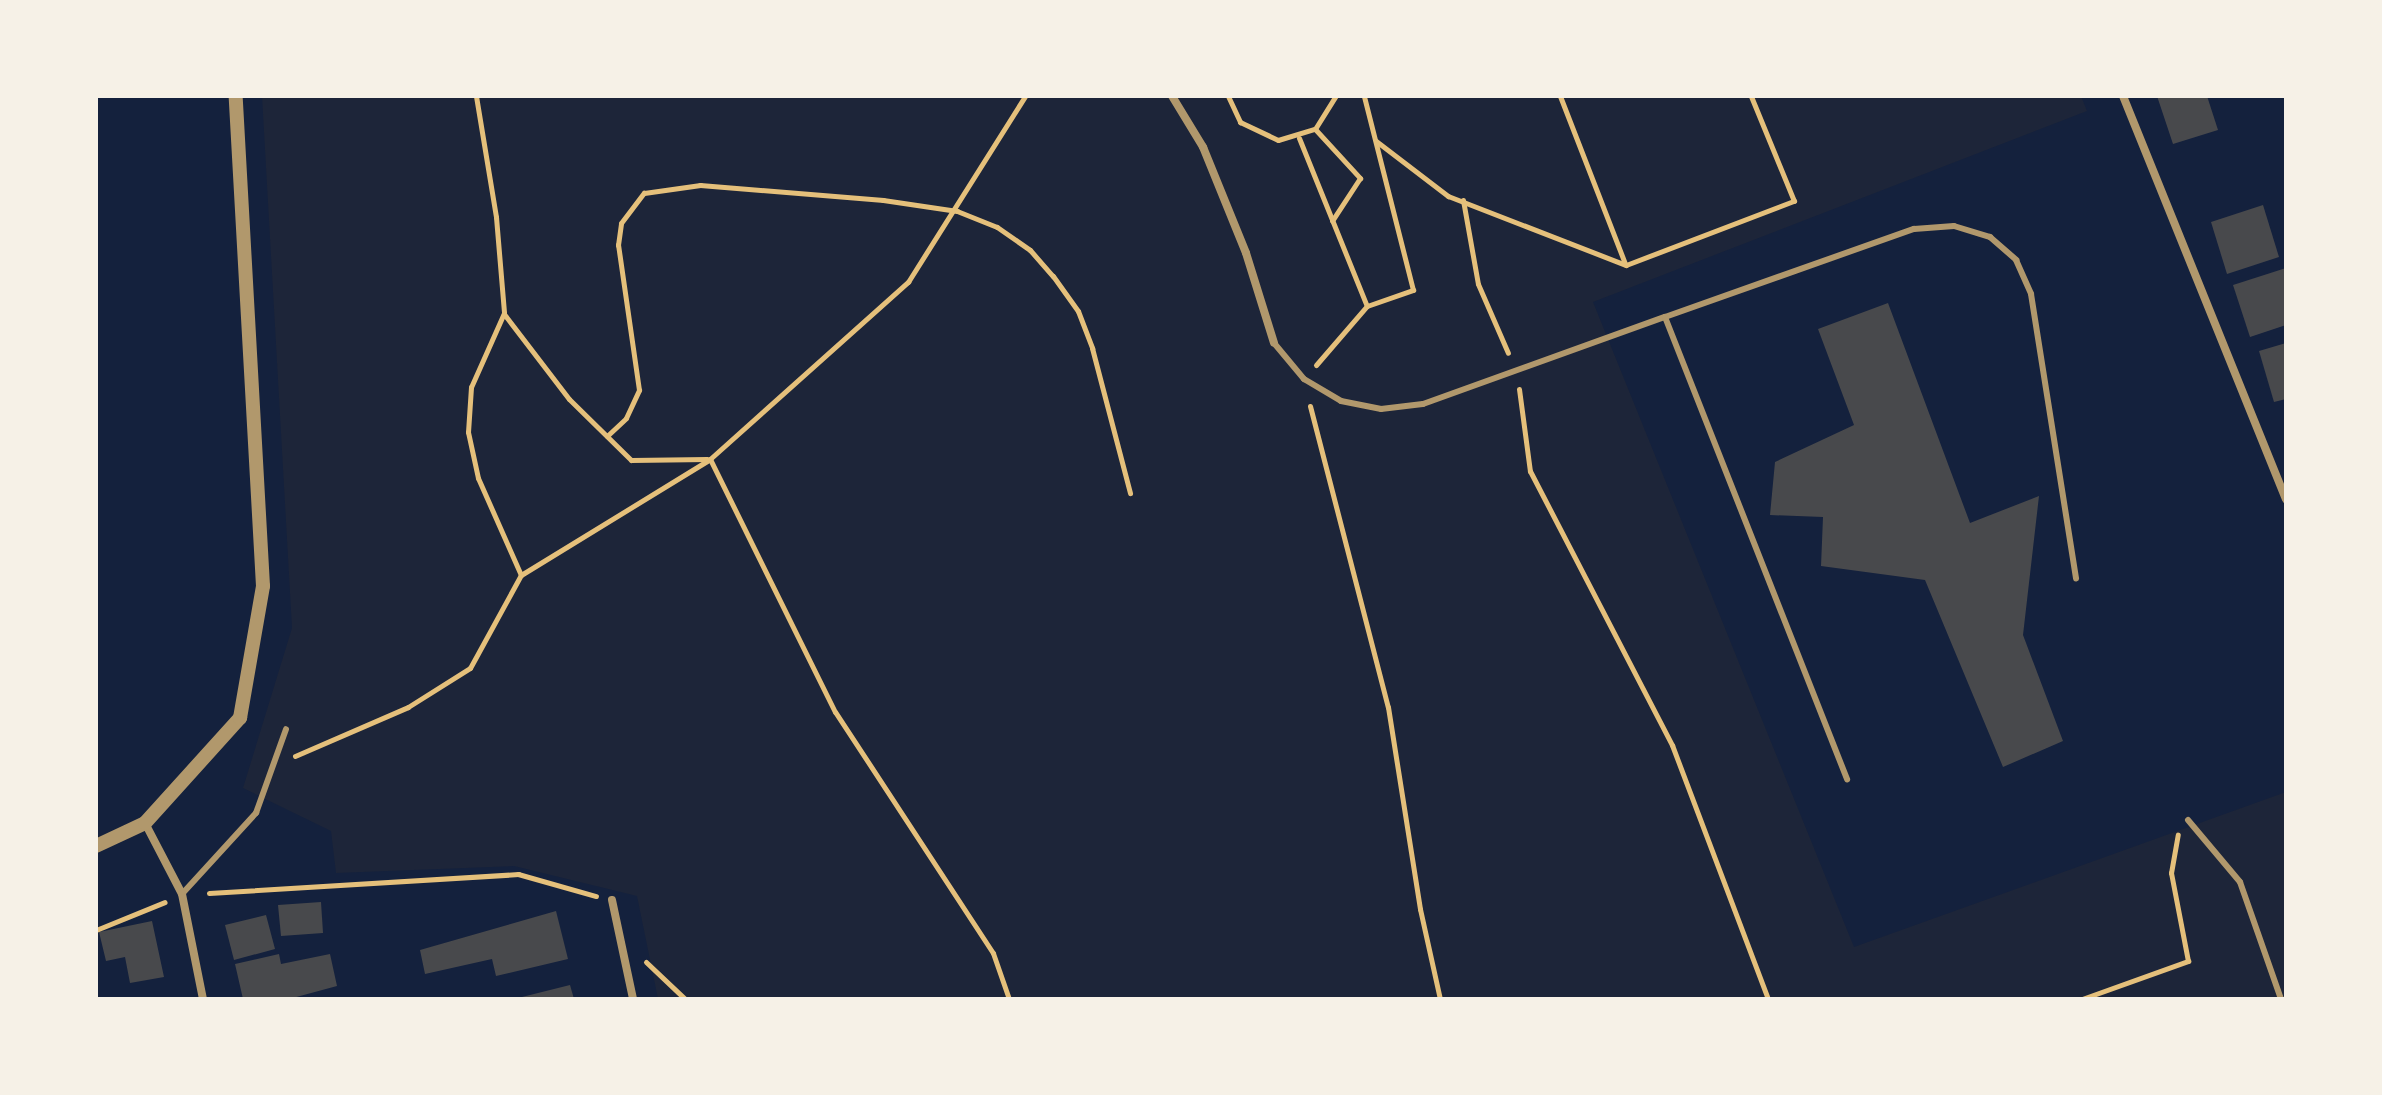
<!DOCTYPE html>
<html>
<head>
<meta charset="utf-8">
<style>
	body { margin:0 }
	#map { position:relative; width:2382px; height:1095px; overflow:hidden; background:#14213d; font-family:"Playfair Display",serif }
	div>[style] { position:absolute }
	.green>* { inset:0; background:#1d2539 }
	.building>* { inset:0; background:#48494c }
	.path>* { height:5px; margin:-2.5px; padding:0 2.5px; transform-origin:2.5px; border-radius:2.5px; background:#e5c07b }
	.service>* { height:6px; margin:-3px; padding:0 3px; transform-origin:3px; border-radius:3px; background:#b1986c }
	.minor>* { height:8px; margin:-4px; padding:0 4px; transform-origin:4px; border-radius:4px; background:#b1986c }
	.tertiary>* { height:14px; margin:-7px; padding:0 7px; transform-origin:7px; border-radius:7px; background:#b1986c }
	span { translate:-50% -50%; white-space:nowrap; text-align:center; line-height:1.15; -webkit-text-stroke:8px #f6f1e7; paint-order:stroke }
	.frame { position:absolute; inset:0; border:98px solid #f6f1e7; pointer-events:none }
</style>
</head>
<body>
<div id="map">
	<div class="green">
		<div style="clip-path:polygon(262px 96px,2081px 96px,2087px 111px,1593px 302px,1854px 947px,2286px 792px,2286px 999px,658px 999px,637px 896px,514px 866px,336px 873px,331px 831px,243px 788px,292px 628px)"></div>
	</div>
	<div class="building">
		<div style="clip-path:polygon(2157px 96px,2207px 96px,2218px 130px,2173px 144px)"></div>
		<div style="clip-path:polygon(2263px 205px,2279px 257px,2227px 274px,2211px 222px)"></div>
		<div style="clip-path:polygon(2286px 268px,2286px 325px,2250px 337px,2233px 285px)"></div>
		<div style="clip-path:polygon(1888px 303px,1970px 523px,2039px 496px,2023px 635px,2063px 741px,2003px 767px,1925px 580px,1821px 566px,1823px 517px,1770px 515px,1775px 462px,1854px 425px,1818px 329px)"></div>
		<div style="clip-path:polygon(2286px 343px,2286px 399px,2274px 402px,2259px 351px)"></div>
		<div style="clip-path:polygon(321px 902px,323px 933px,281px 936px,278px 905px)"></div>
		<div style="clip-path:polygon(556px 911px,568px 959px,496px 976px,492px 959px,425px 974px,420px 950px)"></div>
		<div style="clip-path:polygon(266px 915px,275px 949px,234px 960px,225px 925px)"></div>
		<div style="clip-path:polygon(152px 921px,164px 977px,130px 983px,125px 957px,106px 961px,99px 932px)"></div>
		<div style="clip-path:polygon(279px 954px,281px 964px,330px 954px,337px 986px,289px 999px,243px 999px,235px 964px)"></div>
		<div style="clip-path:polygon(570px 985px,574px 999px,518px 999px,518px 998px)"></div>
	</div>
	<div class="path">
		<div style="left:476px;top:96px;width:123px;rotate:80.6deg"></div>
		<div style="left:496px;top:217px;width:96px;rotate:85.2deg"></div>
		<div style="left:504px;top:313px;width:81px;rotate:114deg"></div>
		<div style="left:471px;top:387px;width:45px;rotate:93.8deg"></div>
		<div style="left:468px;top:432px;width:47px;rotate:77.7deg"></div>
		<div style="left:478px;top:478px;width:106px;rotate:66.1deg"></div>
		<div style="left:1228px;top:96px;width:29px;rotate:65deg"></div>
		<div style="left:1240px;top:122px;width:42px;rotate:25.3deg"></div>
		<div style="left:1278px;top:140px;width:39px;rotate:-17deg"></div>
		<div style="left:1315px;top:129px;width:39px;rotate:-58deg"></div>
		<div style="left:1560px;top:96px;width:180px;rotate:68.8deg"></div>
		<div style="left:1315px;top:129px;width:67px;rotate:47.4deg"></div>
		<div style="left:1360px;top:178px;width:51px;rotate:123.1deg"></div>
		<div style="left:1299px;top:138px;width:181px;rotate:68deg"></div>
		<div style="left:1376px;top:141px;width:91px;rotate:37.4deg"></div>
		<div style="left:1448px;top:196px;width:191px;rotate:21.2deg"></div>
		<div style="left:1626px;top:265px;width:180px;rotate:-20.9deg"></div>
		<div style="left:1794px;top:201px;width:113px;rotate:-112.3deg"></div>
		<div style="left:1463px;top:200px;width:85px;rotate:79.9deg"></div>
		<div style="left:1478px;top:284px;width:75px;rotate:66.5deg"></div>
		<div style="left:504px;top:314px;width:107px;rotate:52.6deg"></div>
		<div style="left:569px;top:399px;width:87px;rotate:44.5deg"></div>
		<div style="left:631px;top:460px;width:76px;rotate:-0.8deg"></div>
		<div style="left:1316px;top:365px;width:78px;rotate:-49.2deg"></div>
		<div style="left:1367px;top:306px;width:49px;rotate:-19.2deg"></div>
		<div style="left:1413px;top:290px;width:200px;rotate:-104.2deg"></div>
		<div style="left:1519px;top:389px;width:83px;rotate:82.4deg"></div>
		<div style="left:1530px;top:471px;width:309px;rotate:62.6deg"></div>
		<div style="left:1672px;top:745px;width:272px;rotate:69.3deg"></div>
		<div style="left:1310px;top:406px;width:311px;rotate:75.5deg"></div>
		<div style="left:1388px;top:707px;width:205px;rotate:81deg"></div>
		<div style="left:1420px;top:909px;width:92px;rotate:77.5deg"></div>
		<div style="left:607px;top:436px;width:26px;rotate:-43deg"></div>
		<div style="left:626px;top:418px;width:31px;rotate:-65deg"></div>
		<div style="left:639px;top:390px;width:147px;rotate:-98.2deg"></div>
		<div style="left:618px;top:245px;width:22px;rotate:-82deg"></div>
		<div style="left:621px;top:223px;width:38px;rotate:-53deg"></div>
		<div style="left:644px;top:193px;width:57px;rotate:-8.1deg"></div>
		<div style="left:700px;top:185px;width:184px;rotate:4.7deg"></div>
		<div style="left:883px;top:200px;width:75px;rotate:8.5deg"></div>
		<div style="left:957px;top:211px;width:43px;rotate:21.8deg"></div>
		<div style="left:997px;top:227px;width:40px;rotate:34.9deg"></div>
		<div style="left:1030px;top:250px;width:35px;rotate:49deg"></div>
		<div style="left:1053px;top:276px;width:43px;rotate:54.5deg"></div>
		<div style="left:1078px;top:311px;width:40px;rotate:69deg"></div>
		<div style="left:1092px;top:348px;width:150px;rotate:75.3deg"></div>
		<div style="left:295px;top:756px;width:123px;rotate:-23.4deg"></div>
		<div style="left:408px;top:707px;width:73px;rotate:-32.2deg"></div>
		<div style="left:470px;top:668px;width:106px;rotate:-61.3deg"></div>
		<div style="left:521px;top:575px;width:222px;rotate:-31.5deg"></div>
		<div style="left:209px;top:893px;width:310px;rotate:-3.5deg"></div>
		<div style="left:518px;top:874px;width:81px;rotate:15.8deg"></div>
		<div style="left:96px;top:930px;width:74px;rotate:-22.1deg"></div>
		<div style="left:646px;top:962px;width:54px;rotate:43.5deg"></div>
		<div style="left:1009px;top:999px;width:49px;rotate:-109.2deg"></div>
		<div style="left:993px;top:953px;width:288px;rotate:-123.2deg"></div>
		<div style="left:835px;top:712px;width:282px;rotate:-116.3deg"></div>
		<div style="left:710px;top:459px;width:266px;rotate:-41.8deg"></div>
		<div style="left:908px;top:282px;width:220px;rotate:-57.8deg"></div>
		<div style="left:2082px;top:999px;width:113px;rotate:-19.7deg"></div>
		<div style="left:2188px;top:961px;width:90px;rotate:-100.9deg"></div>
		<div style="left:2171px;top:873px;width:39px;rotate:-80deg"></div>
	</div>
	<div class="service">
		<div style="left:1665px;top:317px;width:264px;rotate:-19.5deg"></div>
		<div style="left:1914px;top:229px;width:40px;rotate:-4.3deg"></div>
		<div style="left:1954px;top:226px;width:38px;rotate:17deg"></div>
		<div style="left:1990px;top:237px;width:35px;rotate:41deg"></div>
		<div style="left:2016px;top:260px;width:37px;rotate:66deg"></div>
		<div style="left:2031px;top:294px;width:288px;rotate:81deg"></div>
		<div style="left:1274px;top:343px;width:47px;rotate:50.2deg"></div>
		<div style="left:1304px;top:379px;width:43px;rotate:30.7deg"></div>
		<div style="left:1341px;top:401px;width:41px;rotate:11.3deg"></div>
		<div style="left:1381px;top:409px;width:42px;rotate:-6.8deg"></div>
		<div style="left:1423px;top:404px;width:257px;rotate:-19.8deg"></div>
		<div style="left:1665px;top:317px;width:497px;rotate:68.5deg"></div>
		<div style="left:2188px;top:820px;width:81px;rotate:50deg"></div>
		<div style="left:2240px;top:882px;width:124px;rotate:70.7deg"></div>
		<div style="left:182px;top:894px;width:110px;rotate:-47.6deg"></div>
		<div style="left:256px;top:813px;width:89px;rotate:-70.3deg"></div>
	</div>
	<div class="minor">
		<div style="left:1172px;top:96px;width:60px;rotate:58.7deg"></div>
		<div style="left:1203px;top:147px;width:114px;rotate:67.9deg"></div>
		<div style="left:1246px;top:253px;width:94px;rotate:72.7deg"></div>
		<div style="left:2123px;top:96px;width:435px;rotate:68deg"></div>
		<div style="left:145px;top:823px;width:80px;rotate:62.5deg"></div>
		<div style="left:182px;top:894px;width:107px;rotate:78.7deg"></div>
		<div style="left:612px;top:900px;width:101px;rotate:78deg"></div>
	</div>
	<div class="tertiary">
		<div style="left:96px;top:846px;width:54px;rotate:-25.1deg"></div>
		<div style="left:145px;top:823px;width:142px;rotate:-47.9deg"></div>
		<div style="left:240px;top:718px;width:134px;rotate:-80.1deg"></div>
		<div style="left:263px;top:586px;width:491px;rotate:-93.2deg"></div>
	</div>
	<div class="frame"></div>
</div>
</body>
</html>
